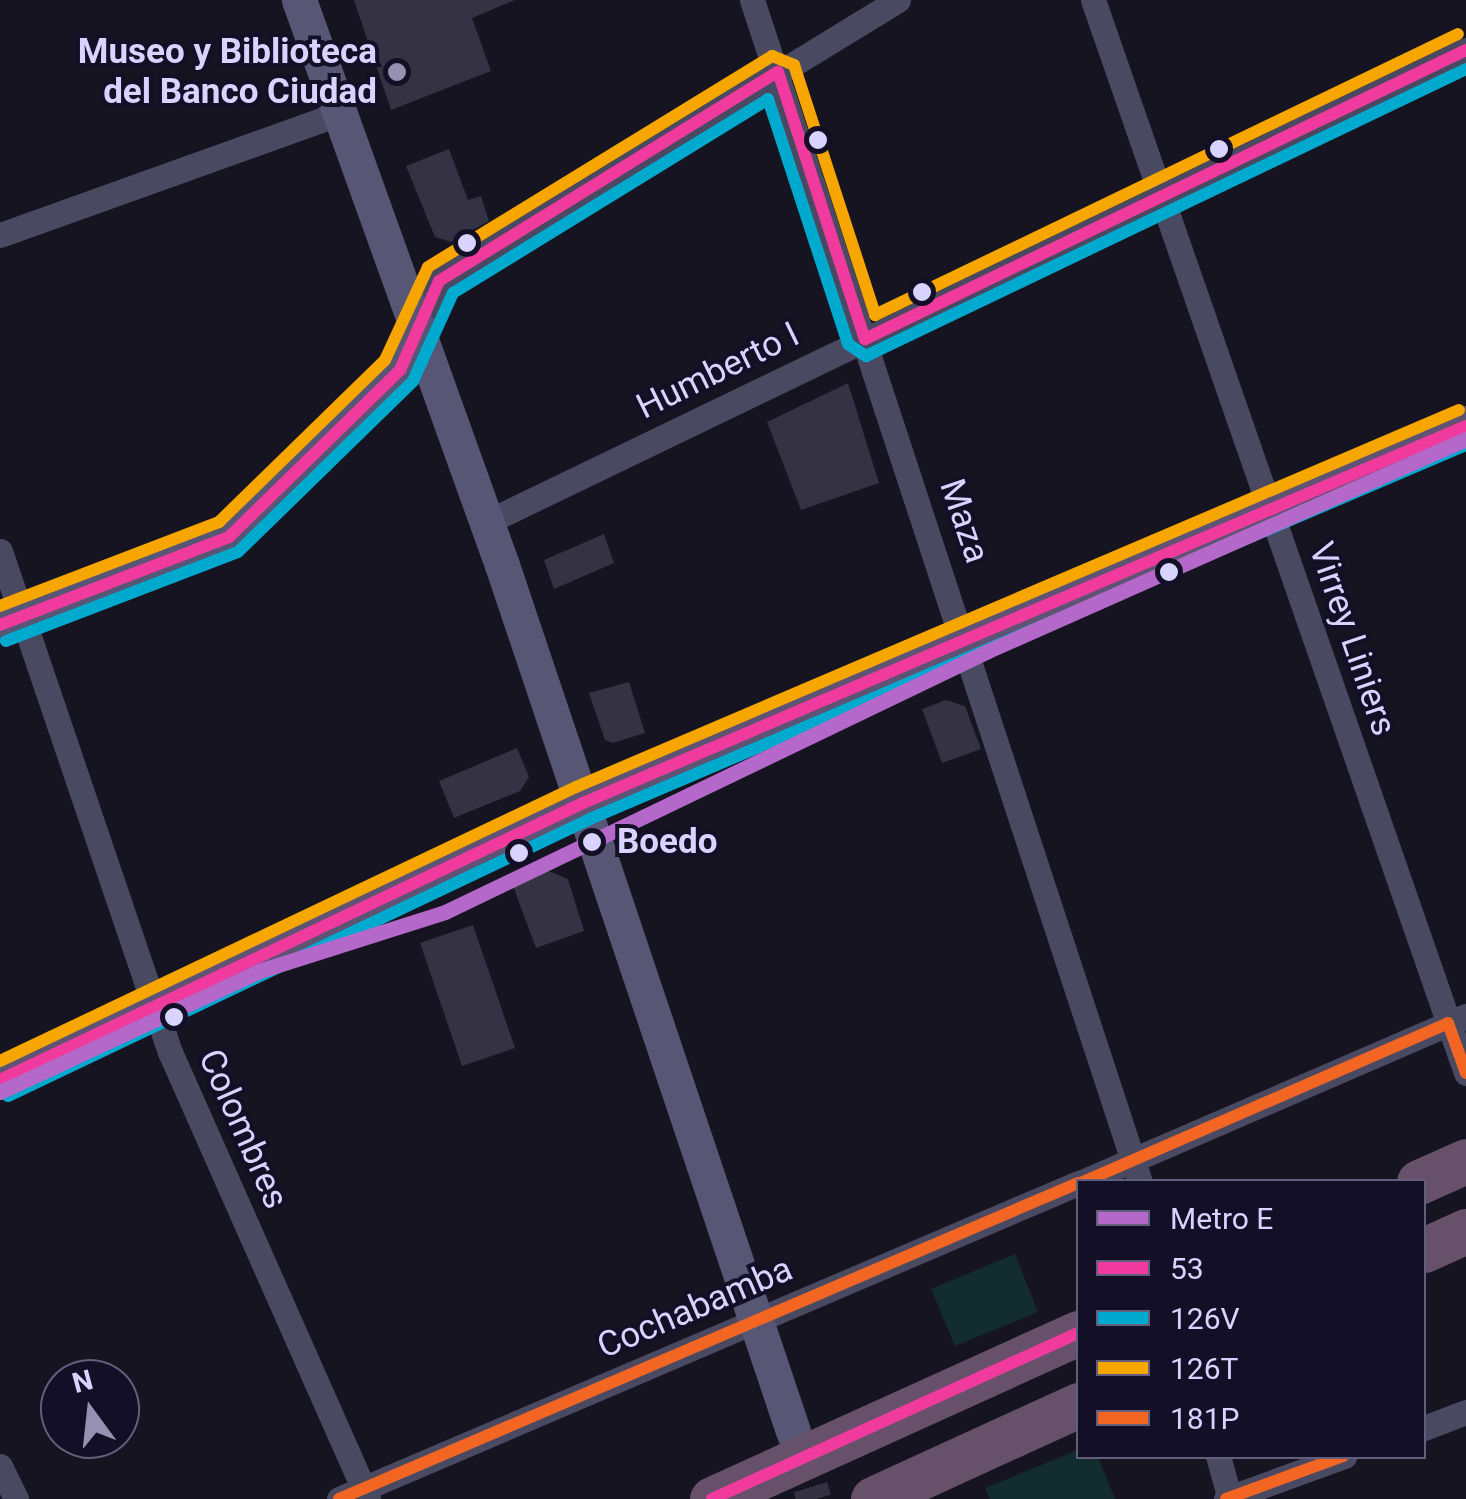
<!DOCTYPE html>
<html>
<head>
<meta charset="utf-8">
<style>
	body { margin:0 }
	#map { position:relative; width:1466px; height:1499px; overflow:hidden; background:#161421; font-family:Roboto,sans-serif }
	div>[style] { position:absolute }
	.green>* { inset:0; background:#132c2d }
	.building>* { inset:0; background:#343243 }
	.secondary-tunnel>* { height:35px; margin-top:-17.5px; transform-origin:0; background:repeating-linear-gradient(90deg,#333142 0 35px,transparent 0 53px) }
	.minor>* { height:25px; margin:-12.5px; padding:0 12.5px; transform-origin:12.5px; border-radius:12.5px; background:#4a4962 }
	.secondary>* { height:35px; margin:-17.5px; padding:0 17.5px; transform-origin:17.5px; border-radius:17.5px; background:#575674 }
	.primary>* { height:40px; margin:-20px; padding:0 20px; transform-origin:20px; border-radius:20px; background:#5e5373 }
	.motorway>* { height:45px; margin:-22.5px; padding:0 22.5px; transform-origin:22.5px; border-radius:22.5px; background:#67516a }
	.motorway-bridge>* { height:45px; margin:-22.5px; padding:0 22.5px; transform-origin:22.5px; border-radius:22.5px; background:#67516a }
	.bus-1>* { height:12px; margin:-6px; padding:0 6px; transform-origin:6px; border-radius:6px; background:#f13a9d }
	.bus-2>* { height:12px; margin:-6px; padding:0 6px; transform-origin:6px; border-radius:6px; background:#00a9ce }
	.bus-3>* { height:12px; margin:-6px; padding:0 6px; transform-origin:6px; border-radius:6px; background:#f7a600 }
	.bus-4>* { height:12px; margin:-6px; padding:0 6px; transform-origin:6px; border-radius:6px; background:#f26522 }
	.metro-1>* { height:15px; margin:-7.5px; padding:0 7.5px; transform-origin:7.5px; border-radius:7.5px; background:#b469ca }
	.dots>* { width:28px; height:28px; translate:-50% -50%; box-sizing:border-box; border:5px solid #130f26; border-radius:50% }
	span { translate:-50% -50%; white-space:nowrap; text-align:center; line-height:1.15; -webkit-text-stroke:8px #130f26; paint-order:stroke }
	.poi-label { font-size:35px; color:#d9d4ff; font-weight:700 }
	.right { translate:-100% -50%; text-align:right }
	.street-label { font-size:35px; color:#d9d4ff }
	.stop-label { font-size:35px; color:#d9d4ff; font-weight:700 }
	.left { translate:0 -50%; text-align:left }
	.legend { position:absolute; left:1076px; top:1179px; width:350px; height:280px; box-sizing:border-box; background:#130f26; border:2px solid #625e7d; margin:0; padding:12px 18px; list-style:none; font-size:30px; color:#d9d4ff }
	.legend li { display:flex; align-items:center; gap:20px; height:50px }
	.legend b { width:50px; border:2px solid #625e7d }
	.north { position:absolute; left:40px; top:1359px; width:100px; height:100px; box-sizing:border-box; background:#130f26; border:2px solid #625e7d; border-radius:50%; rotate:345deg; font-size:28px; font-weight:700; line-height:40px; text-align:center; color:#d9d4ff }
	.north::after { content:''; display:block; margin:auto; width:35px; height:45px; background:#9591b1; clip-path:polygon(50% 0,100% 100%,50% 72%,0 100%) }
</style>
</head>
<body>
<div id="map">
	<div class="green">
		<div style="clip-path:polygon(1015px 1254px,1038px 1312px,955px 1346px,931px 1289px)"></div>
		<div style="clip-path:polygon(1078px 1450px,1078px 1456px,1098px 1457px,1115px 1499px,990px 1499px,985px 1488px)"></div>
	</div>
	<div class="building">
		<div style="clip-path:polygon(354px 0,515px 0,472px 18px,491px 71px,391px 110px)"></div>
		<div style="clip-path:polygon(449px 149px,468px 200px,481px 196px,489px 221px,451px 242px,435px 237px,406px 166px)"></div>
		<div style="clip-path:polygon(848px 383px,879px 483px,801px 510px,767px 422px)"></div>
		<div style="clip-path:polygon(604px 534px,614px 563px,554px 589px,544px 560px)"></div>
		<div style="clip-path:polygon(629px 682px,645px 733px,613px 743px,605px 740px,589px 693px)"></div>
		<div style="clip-path:polygon(946px 700px,965px 706px,981px 749px,942px 763px,922px 709px)"></div>
		<div style="clip-path:polygon(517px 748px,529px 777px,520px 791px,454px 818px,439px 781px)"></div>
		<div style="clip-path:polygon(546px 870px,568px 879px,584px 931px,536px 948px,513px 886px)"></div>
		<div style="clip-path:polygon(473px 925px,515px 1048px,462px 1066px,420px 943px)"></div>
	</div>
	<div class="secondary-tunnel">
		<div style="left:795px;top:1436px;width:66px;rotate:73.2deg"></div>
	</div>
	<div class="minor">
		<div style="left:752px;top:0;width:1244px;rotate:71.83deg"></div>
		<div style="left:1093px;top:0;width:1136px;rotate:70.83deg"></div>
		<div style="left:0;top:235px;width:361px;rotate:-19.7deg"></div>
		<div style="left:418px;top:328px;width:51px;rotate:-65.9deg"></div>
		<div style="left:439px;top:281px;width:538px;rotate:-31.47deg"></div>
		<div style="left:487px;top:522px;width:1087px;rotate:-25.74deg"></div>
		<div style="left:0;top:551px;width:529px;rotate:71.26deg"></div>
		<div style="left:170px;top:1052px;width:489px;rotate:66.1deg"></div>
		<div style="left:1082px;top:1182px;width:418px;rotate:-23.4deg"></div>
		<div style="left:1424px;top:1428px;width:45px;rotate:-20.9deg"></div>
		<div style="left:1218px;top:1456px;width:45px;rotate:74.4deg"></div>
		<div style="left:0;top:1466px;width:37px;rotate:64deg"></div>
		<div style="left:339px;top:1499px;width:804px;rotate:-23.15deg"></div>
		<div style="left:1226px;top:1499px;width:126px;rotate:-20deg"></div>
	</div>
	<div class="secondary">
		<div style="left:299px;top:0;width:600px;rotate:70.24deg"></div>
		<div style="left:502px;top:565px;width:914px;rotate:71.43deg"></div>
		<div style="left:0;top:625px;width:245px;rotate:-21deg"></div>
		<div style="left:229px;top:537px;width:239px;rotate:-44.3deg"></div>
		<div style="left:400px;top:370px;width:46px;rotate:-66.8deg"></div>
	</div>
	<div class="primary">
		<div style="left:0;top:1080px;width:645px;rotate:-25.41deg"></div>
		<div style="left:583px;top:803px;width:960px;rotate:-23.12deg"></div>
	</div>
	<div class="motorway">
		<div style="left:1419px;top:1182px;width:51px;rotate:-24.1deg"></div>
		<div style="left:1424px;top:1250px;width:46px;rotate:-24.3deg"></div>
		<div style="left:873px;top:1499px;width:226px;rotate:-24.6deg"></div>
	</div>
	<div class="motorway-bridge">
		<div style="left:712px;top:1499px;width:402px;rotate:-24.4deg"></div>
	</div>
	<div class="bus-1">
		<div style="left:0;top:625px;width:245px;rotate:-21deg"></div>
		<div style="left:229px;top:537px;width:239px;rotate:-44.3deg"></div>
		<div style="left:400px;top:370px;width:97px;rotate:-66.3deg"></div>
		<div style="left:439px;top:281px;width:398px;rotate:-31.7deg"></div>
		<div style="left:778px;top:72px;width:281px;rotate:72deg"></div>
		<div style="left:865px;top:339px;width:667px;rotate:-25.68deg"></div>
		<div style="left:0;top:1080px;width:645px;rotate:-25.41deg"></div>
		<div style="left:583px;top:803px;width:960px;rotate:-23.12deg"></div>
		<div style="left:712px;top:1499px;width:402px;rotate:-24.4deg"></div>
	</div>
	<div class="bus-2">
		<div style="left:6px;top:641px;width:248px;rotate:-21deg"></div>
		<div style="left:238px;top:552px;width:245px;rotate:-44.3deg"></div>
		<div style="left:413px;top:381px;width:97px;rotate:-65.6deg"></div>
		<div style="left:453px;top:293px;width:370px;rotate:-31.6deg"></div>
		<div style="left:768px;top:99px;width:258px;rotate:71.9deg"></div>
		<div style="left:848px;top:344px;width:22px;rotate:34deg"></div>
		<div style="left:866px;top:356px;width:665px;rotate:-25.56deg"></div>
		<div style="left:8px;top:1096px;width:645px;rotate:-25.45deg"></div>
		<div style="left:590px;top:819px;width:952px;rotate:-23.12deg"></div>
	</div>
	<div class="bus-3">
		<div style="left:0;top:606px;width:235px;rotate:-21deg"></div>
		<div style="left:219px;top:522px;width:232px;rotate:-44.3deg"></div>
		<div style="left:385px;top:360px;width:102px;rotate:-65.2deg"></div>
		<div style="left:428px;top:267px;width:404px;rotate:-31.5deg"></div>
		<div style="left:772px;top:56px;width:24px;rotate:22deg"></div>
		<div style="left:794px;top:65px;width:263px;rotate:72deg"></div>
		<div style="left:875px;top:315px;width:647px;rotate:-25.73deg"></div>
		<div style="left:0;top:1061px;width:638px;rotate:-25.44deg"></div>
		<div style="left:576px;top:787px;width:960px;rotate:-23.12deg"></div>
	</div>
	<div class="bus-4">
		<div style="left:1083px;top:1182px;width:398px;rotate:-23.5deg"></div>
		<div style="left:1448px;top:1023px;width:53px;rotate:70.2deg"></div>
		<div style="left:339px;top:1499px;width:804px;rotate:-23.15deg"></div>
		<div style="left:1226px;top:1499px;width:125px;rotate:-20.2deg"></div>
	</div>
	<div class="metro-1">
		<div style="left:0;top:1092px;width:286px;rotate:-25deg"></div>
		<div style="left:259px;top:971px;width:195px;rotate:-17.6deg"></div>
		<div style="left:445px;top:912px;width:602px;rotate:-25.67deg"></div>
		<div style="left:988px;top:651px;width:523px;rotate:-23.92deg"></div>
	</div>
	<div class="dots">
		<div style="left:397px;top:72px;background:#9591b1"></div>
		<div style="left:818px;top:140px;background:#d9d4ff"></div>
		<div style="left:1219px;top:149px;background:#d9d4ff"></div>
		<div style="left:467px;top:243px;background:#d9d4ff"></div>
		<div style="left:922px;top:292px;background:#d9d4ff"></div>
		<div style="left:1169px;top:572px;background:#d9d4ff"></div>
		<div style="left:592px;top:842px;background:#d9d4ff"></div>
		<div style="left:519px;top:853px;background:#d9d4ff"></div>
		<div style="left:174px;top:1017px;background:#d9d4ff"></div>
	</div>
	<div class="poi-label">
		<span class="right" style="left:377px;top:72px">Museo y Biblioteca<br>del Banco Ciudad</span>
	</div>
	<div class="street-label">
		<span style="left:718px;top:371px;rotate:-26deg">Humberto I</span>
		<span style="left:964px;top:521px;rotate:71deg">Maza</span>
		<span style="left:1352px;top:639px;rotate:71deg">Virrey Liniers</span>
		<span style="left:243px;top:1129px;rotate:66deg">Colombres</span>
		<span style="left:695px;top:1308px;rotate:-23deg">Cochabamba</span>
	</div>
	<div class="stop-label">
		<span class="left" style="left:617px;top:842px">Boedo</span>
	</div>
	<ul class="legend">
	<li><b style="height:12px;background:#b469ca"></b>Metro E</li>
	<li><b style="height:12px;background:#f13a9d"></b>53</li>
	<li><b style="height:12px;background:#00a9ce"></b>126V</li>
	<li><b style="height:12px;background:#f7a600"></b>126T</li>
	<li><b style="height:12px;background:#f26522"></b>181P</li>
	</ul>
	<div class="north">N</div>
</div>
</body>
</html>
